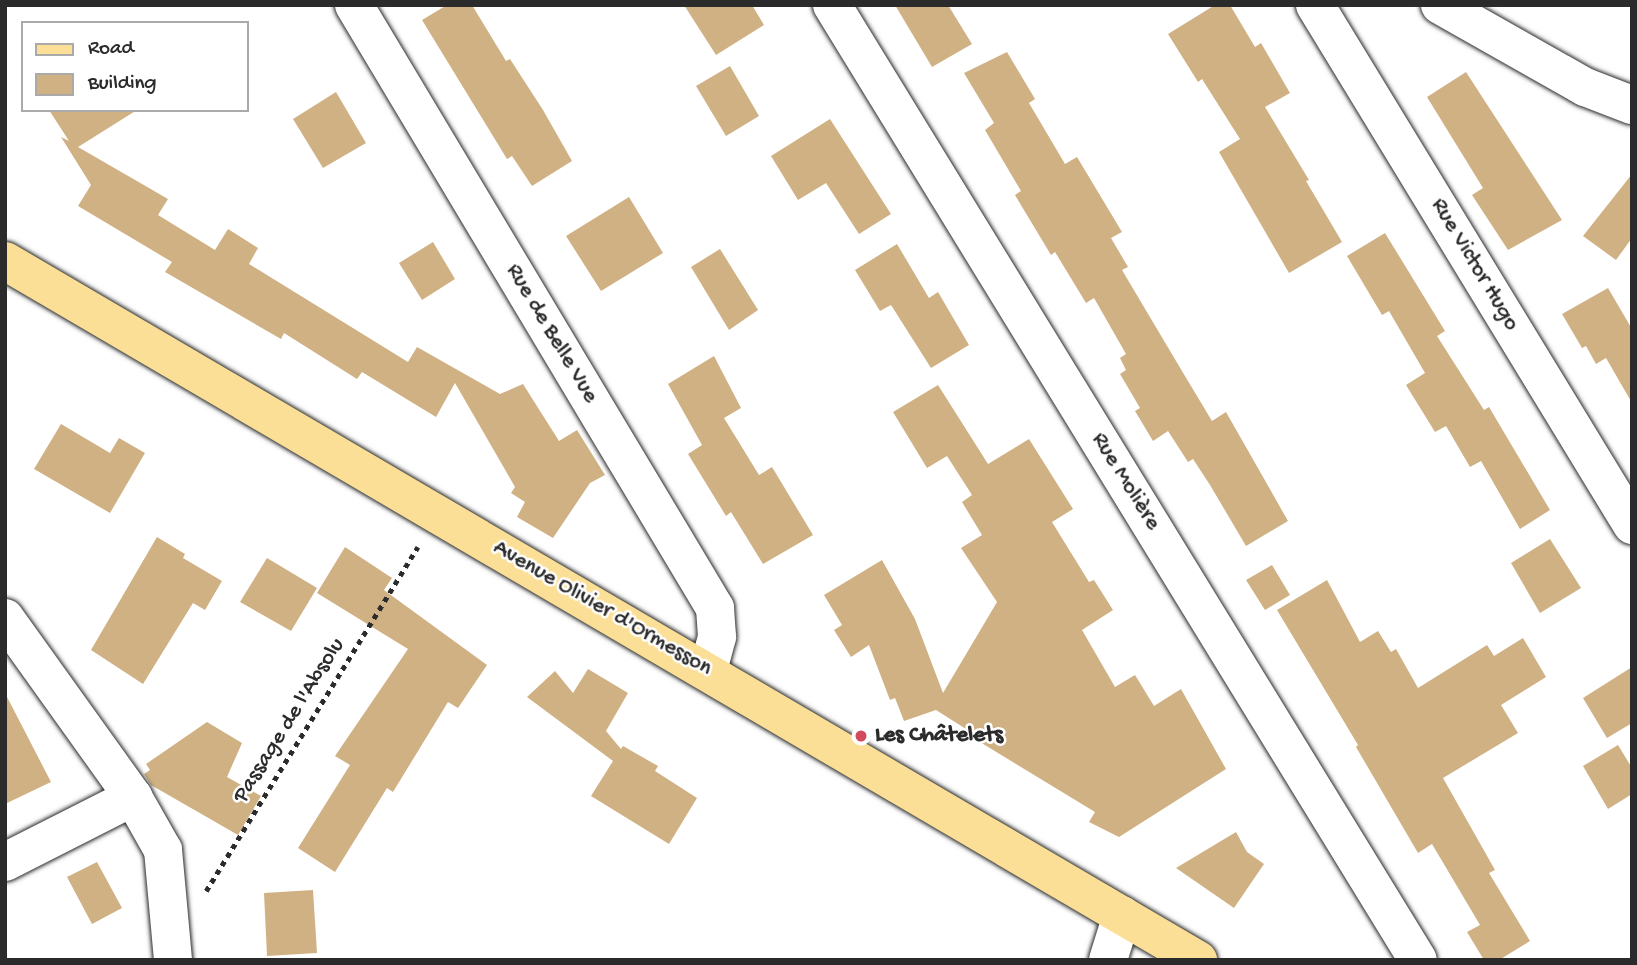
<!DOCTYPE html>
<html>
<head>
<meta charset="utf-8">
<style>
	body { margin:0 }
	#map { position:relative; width:1637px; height:965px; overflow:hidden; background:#fff; font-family:"Gochi Hand",sans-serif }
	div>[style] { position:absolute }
	.building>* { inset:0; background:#d0b184 }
	.path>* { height:4.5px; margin-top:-2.25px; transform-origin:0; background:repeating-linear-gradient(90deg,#2b2b2b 0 5px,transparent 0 10px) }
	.roads { filter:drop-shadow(0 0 2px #2b2b2b) drop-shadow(0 0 2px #2b2b2b) }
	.minor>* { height:38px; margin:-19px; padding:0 19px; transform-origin:19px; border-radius:19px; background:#fff }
	.major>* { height:38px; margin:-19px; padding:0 19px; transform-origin:19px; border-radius:19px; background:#fbdf96 }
	.dots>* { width:19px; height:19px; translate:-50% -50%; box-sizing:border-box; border:4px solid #fff; border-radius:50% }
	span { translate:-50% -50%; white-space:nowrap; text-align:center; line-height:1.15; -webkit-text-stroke:5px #fff; paint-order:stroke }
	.street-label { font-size:23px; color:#2b2b2b }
	.poi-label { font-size:23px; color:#2b2b2b; font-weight:700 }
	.left { translate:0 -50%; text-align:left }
	.frame { position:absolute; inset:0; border:7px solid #2b2b2b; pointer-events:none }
	.legend { position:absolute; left:21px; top:21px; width:228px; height:91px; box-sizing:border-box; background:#fff; border:2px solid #aaa; margin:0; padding:9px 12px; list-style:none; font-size:21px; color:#2b2b2b }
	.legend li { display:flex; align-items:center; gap:14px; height:35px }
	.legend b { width:35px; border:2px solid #aaa }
</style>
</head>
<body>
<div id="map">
	<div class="building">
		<div style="clip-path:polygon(447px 5px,472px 5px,506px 61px,510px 59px,543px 110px,572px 161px,532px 186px,512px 156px,507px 159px,422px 20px)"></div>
		<div style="clip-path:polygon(684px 5px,752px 5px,764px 25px,716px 55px)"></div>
		<div style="clip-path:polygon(895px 5px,948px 5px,972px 44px,932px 67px)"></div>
		<div style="clip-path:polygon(1215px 5px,1230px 5px,1255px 47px,1261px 43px,1290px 93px,1265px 107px,1309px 180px,1306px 181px,1342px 242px,1289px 273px,1219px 152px,1240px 139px,1202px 79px,1198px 82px,1168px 34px)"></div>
		<div style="clip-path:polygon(1007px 52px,1035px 99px,1029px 103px,1065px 164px,1077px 157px,1122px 232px,1111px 238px,1128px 267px,1122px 270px,1179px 366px,1212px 421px,1226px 412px,1288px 521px,1246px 546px,1210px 485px,1193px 459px,1188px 462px,1168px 431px,1153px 441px,1135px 411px,1140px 408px,1120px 374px,1126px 370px,1120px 358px,1126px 354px,1094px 298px,1086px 303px,1055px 252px,1051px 255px,1015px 195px,1021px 191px,985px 130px,994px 123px,964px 73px)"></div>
		<div style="clip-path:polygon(730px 66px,759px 116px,726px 136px,696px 86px)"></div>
		<div style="clip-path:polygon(1466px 72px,1562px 220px,1508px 250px,1472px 195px,1483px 188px,1427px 97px)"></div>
		<div style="clip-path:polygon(336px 92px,366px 143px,323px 168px,293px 119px)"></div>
		<div style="clip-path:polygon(49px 110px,137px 110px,78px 147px,168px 199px,158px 215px,215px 250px,228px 229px,258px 248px,249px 264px,408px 362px,417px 347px,500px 394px,523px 384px,559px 441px,577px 430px,605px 475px,590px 483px,553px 538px,517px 517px,525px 502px,511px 493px,515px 487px,455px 383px,436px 417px,362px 372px,357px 379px,284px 333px,281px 339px,165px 272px,172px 262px,78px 206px,91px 185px,61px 137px,69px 141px)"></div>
		<div style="clip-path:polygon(830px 119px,891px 214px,859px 234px,826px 183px,798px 200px,771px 156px)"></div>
		<div style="clip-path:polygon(1632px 174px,1632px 238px,1616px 260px,1583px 236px)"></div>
		<div style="clip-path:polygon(629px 197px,663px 253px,601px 291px,566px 236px)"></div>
		<div style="clip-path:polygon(1385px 233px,1445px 331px,1437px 336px,1484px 410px,1489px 407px,1550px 510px,1520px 529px,1481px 461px,1470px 467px,1446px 426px,1435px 432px,1406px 385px,1425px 373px,1389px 311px,1382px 315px,1347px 256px)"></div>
		<div style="clip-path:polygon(433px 242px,455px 279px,422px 300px,399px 263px)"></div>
		<div style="clip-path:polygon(897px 244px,929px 298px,938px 292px,969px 345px,931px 368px,891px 305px,880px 311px,855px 270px)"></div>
		<div style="clip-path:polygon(720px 249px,758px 310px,729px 330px,691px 267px)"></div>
		<div style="clip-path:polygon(1608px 288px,1632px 329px,1632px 403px,1606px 358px,1596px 364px,1586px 346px,1582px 348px,1562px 314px)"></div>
		<div style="clip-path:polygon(714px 356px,741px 408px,724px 418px,759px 475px,772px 467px,813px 535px,763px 564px,731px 512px,726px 516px,688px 454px,702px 445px,668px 384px)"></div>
		<div style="clip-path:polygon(938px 385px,988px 464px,1029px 439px,1073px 509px,1052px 522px,1089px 582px,1094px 580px,1113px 610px,1082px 630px,1115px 687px,1135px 675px,1154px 706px,1181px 689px,1226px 769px,1119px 837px,1089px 822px,1095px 812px,975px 739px,977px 736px,936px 710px,904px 721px,895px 698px,890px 700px,869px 645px,851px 657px,834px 630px,842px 625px,824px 595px,882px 560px,915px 619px,943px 693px,997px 602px,961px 548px,982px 535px,962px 502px,972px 495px,947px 456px,927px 468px,893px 412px)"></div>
		<div style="clip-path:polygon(61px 424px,110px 453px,119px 438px,145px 453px,110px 513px,34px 469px)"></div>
		<div style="clip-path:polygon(157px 537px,185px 554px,183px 558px,222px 581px,205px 610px,193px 603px,143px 684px,91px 650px)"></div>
		<div style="clip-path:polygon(1550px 539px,1581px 588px,1540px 613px,1511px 563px)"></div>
		<div style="clip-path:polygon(345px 547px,392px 578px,384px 590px,487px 665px,458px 708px,448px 702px,393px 792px,387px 788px,335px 872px,298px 848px,350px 765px,335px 756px,408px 649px,317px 593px)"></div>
		<div style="clip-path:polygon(267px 558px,317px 588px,291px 631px,240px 602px)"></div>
		<div style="clip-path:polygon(1272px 565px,1290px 595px,1265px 610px,1246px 580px)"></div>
		<div style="clip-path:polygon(1327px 580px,1360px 642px,1378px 631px,1391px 652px,1396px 649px,1418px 688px,1487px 645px,1494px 656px,1523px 638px,1546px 677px,1501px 705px,1518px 733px,1443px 778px,1495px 870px,1489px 873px,1530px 941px,1499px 960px,1484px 960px,1467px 932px,1480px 925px,1432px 844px,1418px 853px,1356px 747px,1358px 745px,1277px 610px)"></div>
		<div style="clip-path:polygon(1632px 667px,1632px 723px,1607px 738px,1583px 698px)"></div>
		<div style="clip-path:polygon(588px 669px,628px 693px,606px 731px,621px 749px,623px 746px,658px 766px,655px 771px,697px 798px,669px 844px,591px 796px,613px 761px,527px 697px,555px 671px,573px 693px)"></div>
		<div style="clip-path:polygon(5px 693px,51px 782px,5px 804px)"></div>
		<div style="clip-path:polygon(207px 722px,242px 743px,227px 777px,261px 796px,238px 835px,151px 785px,144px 774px,150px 770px,146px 764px)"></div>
		<div style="clip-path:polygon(1618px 745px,1632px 768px,1632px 794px,1608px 809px,1583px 766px)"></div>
		<div style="clip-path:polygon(1236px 832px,1247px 852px,1264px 864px,1234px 908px,1176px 868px)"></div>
		<div style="clip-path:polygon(97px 862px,122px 908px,92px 924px,67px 877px)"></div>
		<div style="clip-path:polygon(313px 890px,317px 953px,267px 956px,264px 893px)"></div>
	</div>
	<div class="path">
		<div style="left:206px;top:891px;width:404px;rotate:-58.4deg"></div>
	</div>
	<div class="roads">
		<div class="minor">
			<div style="left:354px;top:5px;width:703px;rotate:59.09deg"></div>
			<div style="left:715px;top:608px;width:29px;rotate:86deg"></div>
			<div style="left:717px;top:637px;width:35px;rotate:105deg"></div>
			<div style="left:832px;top:5px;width:1120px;rotate:58.47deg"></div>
			<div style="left:1315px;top:5px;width:609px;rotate:58.63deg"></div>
			<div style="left:1440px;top:5px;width:167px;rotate:29.5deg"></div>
			<div style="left:1585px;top:87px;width:50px;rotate:21deg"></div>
			<div style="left:5px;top:618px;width:220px;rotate:54.4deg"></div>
			<div style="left:133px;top:797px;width:61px;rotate:60.5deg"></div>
			<div style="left:163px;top:850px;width:110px;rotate:84.8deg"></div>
			<div style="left:5px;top:862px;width:144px;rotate:-26.9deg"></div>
			<div style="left:1108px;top:960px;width:47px;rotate:-72.7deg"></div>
		</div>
		<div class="major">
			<div style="left:5px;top:261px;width:1383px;rotate:30.37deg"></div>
		</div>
	</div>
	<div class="dots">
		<div style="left:861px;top:736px;background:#d1495b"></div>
	</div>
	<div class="street-label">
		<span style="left:1474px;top:265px;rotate:59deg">Rue Victor Hugo</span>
		<span style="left:551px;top:334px;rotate:59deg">Rue de Belle Vue</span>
		<span style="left:1125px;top:482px;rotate:58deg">Rue Molière</span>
		<span style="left:602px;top:609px;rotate:30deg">Avenue Olivier d'Ormesson</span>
		<span style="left:290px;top:721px;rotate:-58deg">Passage de l'Absolu</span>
	</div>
	<div class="poi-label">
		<span class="left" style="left:875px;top:736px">Les Châtelets</span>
	</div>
	<div class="frame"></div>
	<ul class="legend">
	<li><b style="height:9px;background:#fbdf96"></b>Road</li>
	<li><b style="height:19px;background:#d0b184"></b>Building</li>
	</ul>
</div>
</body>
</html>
